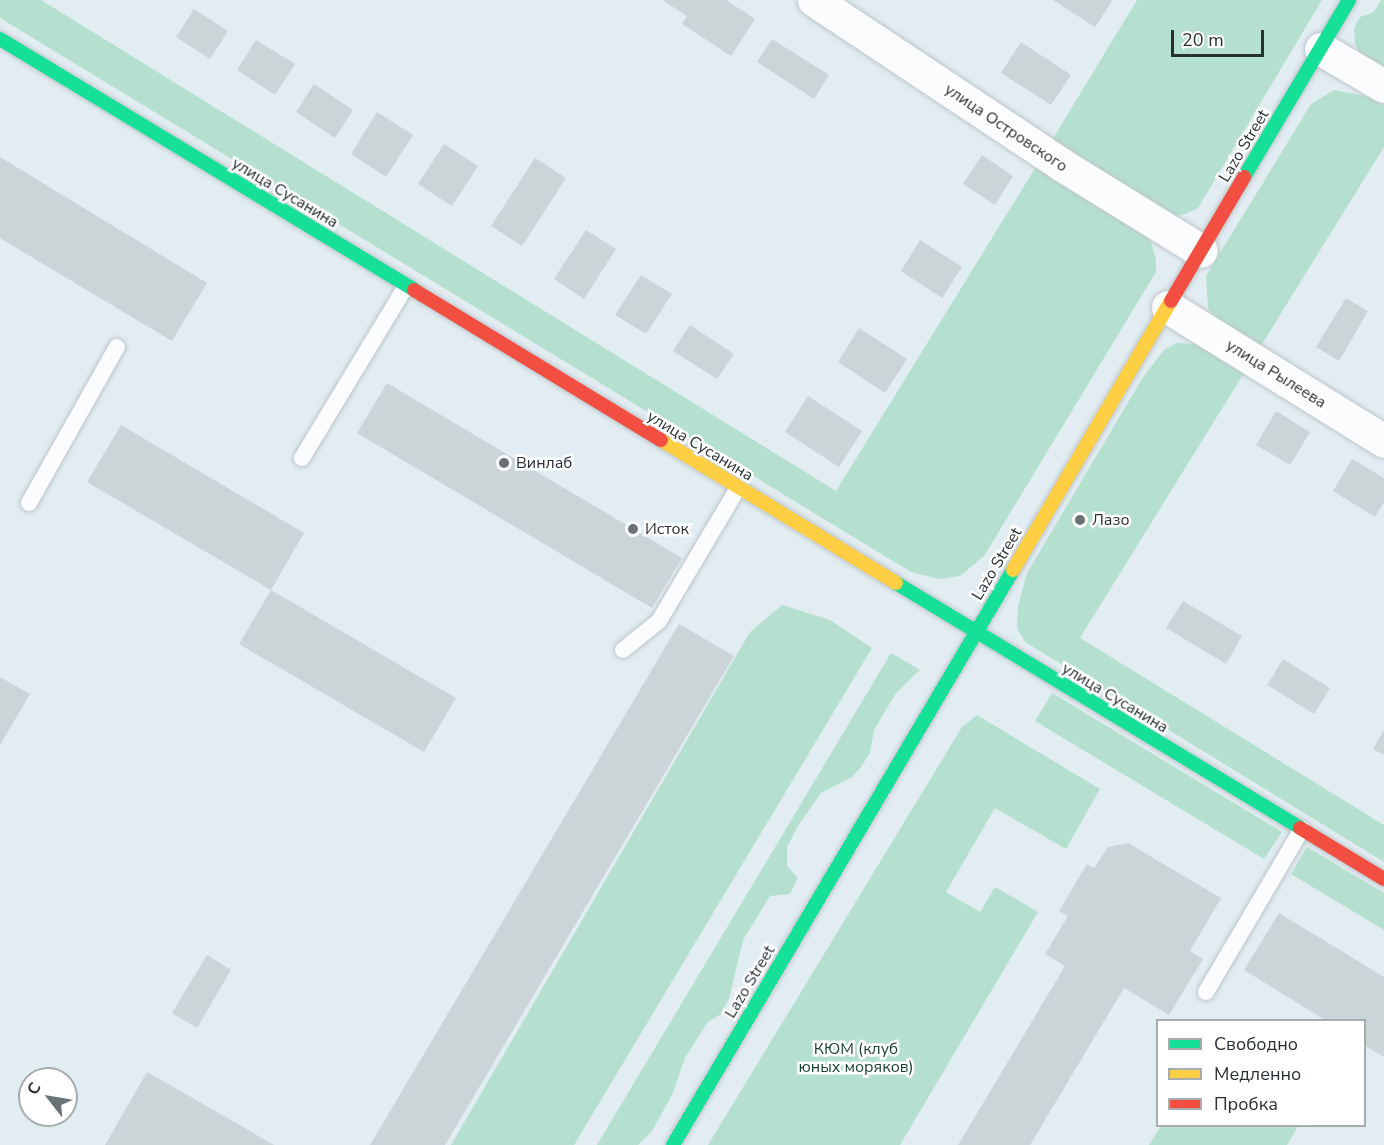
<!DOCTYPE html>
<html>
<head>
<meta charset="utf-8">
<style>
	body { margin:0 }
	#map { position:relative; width:1384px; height:1145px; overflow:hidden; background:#e2edf2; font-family:"Nunito Sans",sans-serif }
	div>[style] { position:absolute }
	.green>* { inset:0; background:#b5e0d0 }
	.building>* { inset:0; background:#cbd4d6 }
	.roads { filter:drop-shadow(0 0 2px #bdc5c9) drop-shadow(0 0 2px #bdc5c9) }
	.lane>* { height:16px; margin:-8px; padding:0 8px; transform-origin:8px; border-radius:8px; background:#fbfcfd }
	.street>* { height:33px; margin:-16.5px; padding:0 16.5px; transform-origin:16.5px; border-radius:16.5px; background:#fbfcfd }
	.fast>* { height:14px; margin:-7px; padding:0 7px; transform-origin:7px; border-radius:7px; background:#16e098 }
	.slow>* { height:14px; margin:-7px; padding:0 7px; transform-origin:7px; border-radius:7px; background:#ffcf43 }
	.jam>* { height:14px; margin:-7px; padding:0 7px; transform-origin:7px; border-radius:7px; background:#f24e42 }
	.dots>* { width:16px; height:16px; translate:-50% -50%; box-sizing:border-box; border:3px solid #fff; border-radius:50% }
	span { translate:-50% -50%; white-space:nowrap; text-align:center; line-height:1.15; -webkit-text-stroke:5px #fff; paint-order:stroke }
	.street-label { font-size:16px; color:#293034 }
	.poi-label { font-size:16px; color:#293034 }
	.left { translate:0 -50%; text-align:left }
	.park-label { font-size:16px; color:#183f2f }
	.legend { position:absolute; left:1156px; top:1019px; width:210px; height:108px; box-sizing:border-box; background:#fff; border:2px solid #a9acae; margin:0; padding:8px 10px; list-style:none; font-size:18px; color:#293034 }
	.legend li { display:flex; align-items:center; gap:12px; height:30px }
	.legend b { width:30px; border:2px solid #a9acae }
	.north { position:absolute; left:18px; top:1067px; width:60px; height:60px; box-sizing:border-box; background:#fff; border:2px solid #a9acae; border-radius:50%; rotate:301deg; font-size:16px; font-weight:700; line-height:24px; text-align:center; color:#293034 }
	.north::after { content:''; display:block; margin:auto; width:21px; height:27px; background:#6a7276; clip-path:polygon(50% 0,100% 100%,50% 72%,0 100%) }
	.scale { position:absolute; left:1171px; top:30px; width:93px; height:27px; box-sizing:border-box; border:3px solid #293034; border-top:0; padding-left:8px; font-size:18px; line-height:21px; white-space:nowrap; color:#293034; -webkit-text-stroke:4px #fff; paint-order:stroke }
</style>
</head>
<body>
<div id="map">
	<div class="green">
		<div style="clip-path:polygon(0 0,41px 0,836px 491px,1037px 165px,1148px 233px,1156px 259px,1156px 272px,984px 556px,960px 576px,939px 579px,911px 572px,0 18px)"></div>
		<div style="clip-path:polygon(1137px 0,1322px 0,1198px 208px,1185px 214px,1168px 217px,1049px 145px)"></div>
		<div style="clip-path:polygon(1381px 0,1384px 0,1384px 68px,1361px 54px,1355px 44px,1354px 28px,1360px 17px,1374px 12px)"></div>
		<div style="clip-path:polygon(1334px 90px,1366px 96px,1384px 106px,1384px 147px,1259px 349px,1217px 321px,1208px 308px,1206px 276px,1311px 104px)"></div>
		<div style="clip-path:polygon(1177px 343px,1195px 344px,1244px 373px,1080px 638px,1384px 825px,1384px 862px,1025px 642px,1017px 628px,1018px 606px,1027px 573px,1143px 377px,1164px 350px)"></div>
		<div style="clip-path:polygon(782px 605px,830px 620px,872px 648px,574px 1145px,451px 1145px,750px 632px)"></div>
		<div style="clip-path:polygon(891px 653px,920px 670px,896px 693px,874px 730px,870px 753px,861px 767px,852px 777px,821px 793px,798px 826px,787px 847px,787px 866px,798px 878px,790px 894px,770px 896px,743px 940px,729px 999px,721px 1014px,707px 1023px,685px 1058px,672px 1095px,652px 1131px,638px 1145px,597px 1145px)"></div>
		<div style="clip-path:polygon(1052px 693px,1282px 832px,1264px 859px,1035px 721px)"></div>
		<div style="clip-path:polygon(977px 715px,1100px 789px,1066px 849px,995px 808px,946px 892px,980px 912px,995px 887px,1038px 912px,900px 1145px,708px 1145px,962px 727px)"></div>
		<div style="clip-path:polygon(1307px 847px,1384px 893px,1384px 930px,1291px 874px)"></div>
		<div style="clip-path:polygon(1161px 1126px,1298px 1126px,1287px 1145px,1149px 1145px)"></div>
	</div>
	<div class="building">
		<div style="clip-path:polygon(662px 0,726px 0,755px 19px,731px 56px,682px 24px,687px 16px)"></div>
		<div style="clip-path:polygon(1053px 0,1110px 0,1112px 1px,1095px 27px)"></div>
		<div style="clip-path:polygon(194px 9px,228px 31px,210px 59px,176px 37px)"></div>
		<div style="clip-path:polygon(772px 39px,829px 75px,814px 99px,757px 62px)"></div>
		<div style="clip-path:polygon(256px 40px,295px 64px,275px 95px,237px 70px)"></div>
		<div style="clip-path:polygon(1021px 42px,1071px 75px,1051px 105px,1001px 73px)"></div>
		<div style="clip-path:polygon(314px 84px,353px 110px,335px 138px,296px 112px)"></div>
		<div style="clip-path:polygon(377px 112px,413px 135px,386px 177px,351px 154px)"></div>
		<div style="clip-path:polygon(444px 144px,478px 166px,452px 206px,418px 184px)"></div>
		<div style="clip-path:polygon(982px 155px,1013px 176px,995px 205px,963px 184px)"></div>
		<div style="clip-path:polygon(0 157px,207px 283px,172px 341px,0 238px)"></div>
		<div style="clip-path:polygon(535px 158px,566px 178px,522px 246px,491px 226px)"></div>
		<div style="clip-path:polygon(586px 230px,616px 249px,584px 299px,554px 279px)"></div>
		<div style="clip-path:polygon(920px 240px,962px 267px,942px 298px,901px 271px)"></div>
		<div style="clip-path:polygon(641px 275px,672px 294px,646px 334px,615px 315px)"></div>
		<div style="clip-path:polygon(1346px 298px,1368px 311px,1339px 361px,1316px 347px)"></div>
		<div style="clip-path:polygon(690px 325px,734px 354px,717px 379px,673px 351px)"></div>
		<div style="clip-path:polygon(859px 328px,907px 359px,885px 393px,838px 362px)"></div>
		<div style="clip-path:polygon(387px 383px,682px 558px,652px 608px,357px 433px)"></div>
		<div style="clip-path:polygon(808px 396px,862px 431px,839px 467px,785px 432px)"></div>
		<div style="clip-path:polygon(1276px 411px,1310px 432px,1290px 465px,1256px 445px)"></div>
		<div style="clip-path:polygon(121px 425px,304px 533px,271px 590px,87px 482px)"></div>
		<div style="clip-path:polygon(1352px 459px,1384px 478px,1384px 502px,1375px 517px,1333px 491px)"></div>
		<div style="clip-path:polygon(271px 590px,456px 698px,424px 752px,239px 644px)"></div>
		<div style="clip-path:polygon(1183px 601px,1242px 636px,1226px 664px,1166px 628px)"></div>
		<div style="clip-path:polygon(679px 624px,734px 656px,445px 1145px,370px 1145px)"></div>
		<div style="clip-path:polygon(1283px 659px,1330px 688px,1314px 714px,1267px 685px)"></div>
		<div style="clip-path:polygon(0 677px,30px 694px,0 745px)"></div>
		<div style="clip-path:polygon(1384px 730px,1384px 755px,1373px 749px)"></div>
		<div style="clip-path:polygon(1128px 843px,1221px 898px,1190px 951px,1203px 959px,1169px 1015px,1124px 988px,1030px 1145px,958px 1145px,1065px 966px,1045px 954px,1068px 916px,1059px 911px,1087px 864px,1094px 868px,1108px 847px)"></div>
		<div style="clip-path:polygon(1279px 913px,1384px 977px,1384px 1057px,1364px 1045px,1364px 1020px,1325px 1020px,1244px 970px)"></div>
		<div style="clip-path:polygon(207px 955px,231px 970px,197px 1028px,172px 1013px)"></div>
		<div style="clip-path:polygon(147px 1072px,191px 1097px,274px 1145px,105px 1145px)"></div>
	</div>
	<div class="roads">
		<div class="lane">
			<div style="left:302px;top:458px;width:201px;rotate:-58.8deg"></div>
			<div style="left:29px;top:503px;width:179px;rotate:-60.6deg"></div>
			<div style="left:623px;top:650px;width:46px;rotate:-38.9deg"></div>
			<div style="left:659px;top:621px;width:155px;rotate:-59.3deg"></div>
			<div style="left:1206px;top:992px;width:189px;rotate:-59.5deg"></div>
		</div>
		<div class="street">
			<div style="left:814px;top:0;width:298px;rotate:33.6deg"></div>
			<div style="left:1062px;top:165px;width:163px;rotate:31.7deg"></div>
			<div style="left:1321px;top:49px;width:73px;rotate:30.4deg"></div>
			<div style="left:1168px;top:307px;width:254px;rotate:31.8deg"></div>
		</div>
		<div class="fast">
			<div style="left:0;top:39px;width:484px;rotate:31.2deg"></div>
			<div style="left:1244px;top:177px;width:206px;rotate:-59.3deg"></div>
			<div style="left:896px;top:583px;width:472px;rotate:31.2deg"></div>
			<div style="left:673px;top:1145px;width:668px;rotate:-59.4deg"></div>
		</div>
		<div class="slow">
			<div style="left:661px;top:440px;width:275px;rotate:31.3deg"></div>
			<div style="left:1013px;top:570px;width:312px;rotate:-59.6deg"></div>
		</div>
		<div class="jam">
			<div style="left:414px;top:290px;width:289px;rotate:31.3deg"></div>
			<div style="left:1171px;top:301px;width:144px;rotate:-59.5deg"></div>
			<div style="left:1300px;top:828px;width:98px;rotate:31.3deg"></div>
		</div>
	</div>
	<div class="dots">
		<div style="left:504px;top:463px;background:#6a7276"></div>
		<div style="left:1080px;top:520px;background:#6a7276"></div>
		<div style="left:633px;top:529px;background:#6a7276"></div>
	</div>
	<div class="street-label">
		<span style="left:1006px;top:128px;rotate:34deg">улица Островского</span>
		<span style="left:1244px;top:146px;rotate:-59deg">Lazo Street</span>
		<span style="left:285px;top:193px;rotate:31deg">улица Сусанина</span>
		<span style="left:1276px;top:374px;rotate:32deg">улица Рылеева</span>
		<span style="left:700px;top:446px;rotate:31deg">улица Сусанина</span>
		<span style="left:997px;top:564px;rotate:-59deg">Lazo Street</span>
		<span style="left:1115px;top:698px;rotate:31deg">улица Сусанина</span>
		<span style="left:750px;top:982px;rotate:-59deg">Lazo Street</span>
	</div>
	<div class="poi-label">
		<span class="left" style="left:516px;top:463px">Винлаб</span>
		<span class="left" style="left:1092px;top:520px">Лазо</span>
		<span class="left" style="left:645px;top:529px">Исток</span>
	</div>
	<div class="park-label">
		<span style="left:856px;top:1058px">КЮМ (клуб<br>юных моряков)</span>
	</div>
	<ul class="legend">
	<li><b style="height:8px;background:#16e098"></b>Свободно</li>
	<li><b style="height:8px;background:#ffcf43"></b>Медленно</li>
	<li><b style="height:8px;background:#f24e42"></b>Пробка</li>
	</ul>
	<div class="north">С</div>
	<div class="scale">20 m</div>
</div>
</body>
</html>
